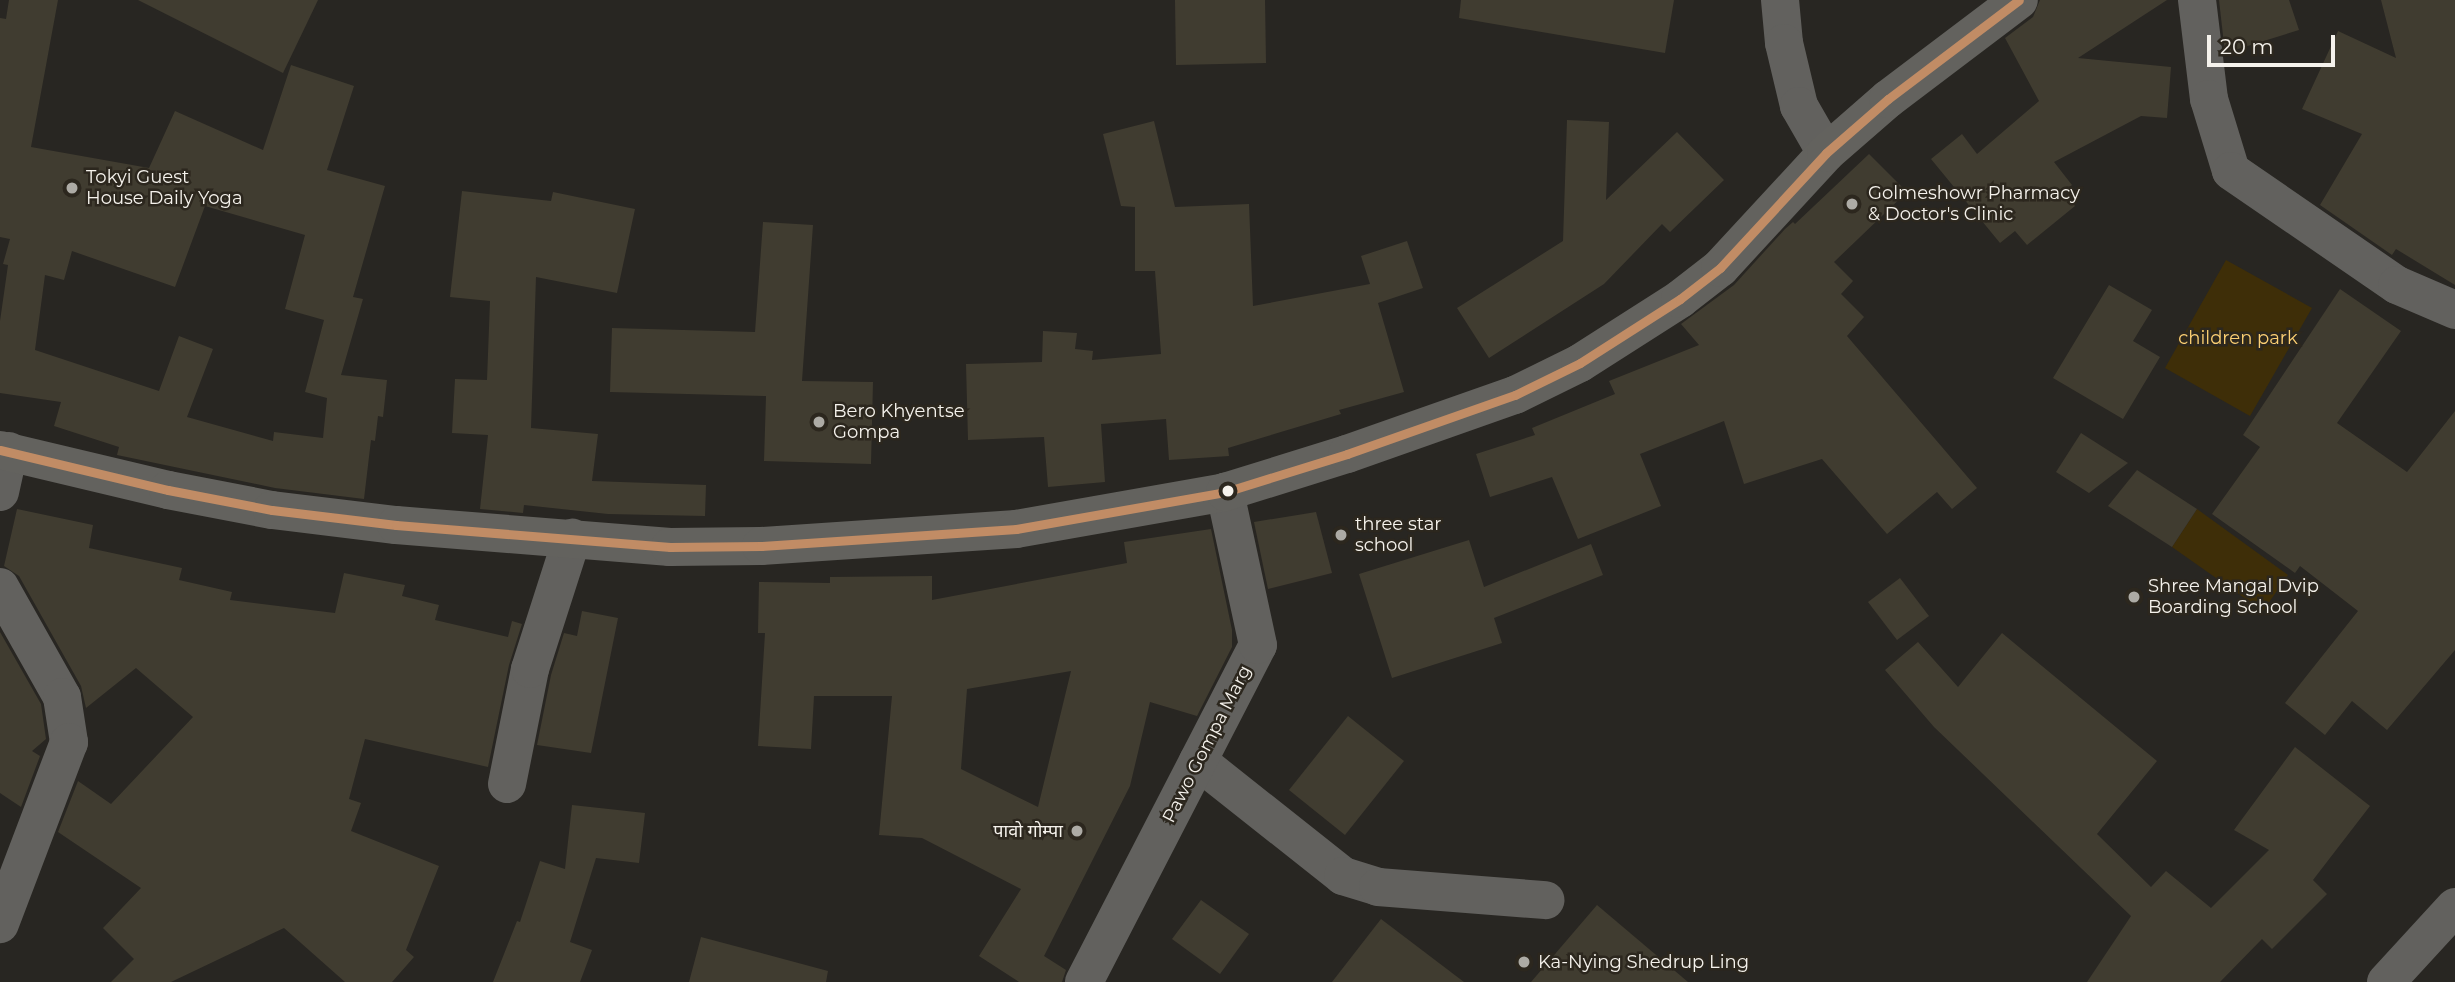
<!DOCTYPE html>
<html>
<head>
<meta charset="utf-8">
<style>
	body { margin:0 }
	#map { position:relative; width:2455px; height:982px; overflow:hidden; background:#282622; font-family:Montserrat,"Noto Sans Devanagari",sans-serif }
	div>[style] { position:absolute }
	.green>* { inset:0; background:#3e2e08 }
	.building>* { inset:0; background:#403c30 }
	.minor>* { height:38px; margin:-19px; padding:0 19px; transform-origin:19px; border-radius:19px; background:#62615e }
	.major>* { height:38px; margin:-19px; padding:0 19px; transform-origin:19px; border-radius:19px; background:#63625e }
	.bus-1>* { height:9px; margin:-4.5px; padding:0 4.5px; transform-origin:4.5px; border-radius:4.5px; background:#c18c65 }
	.dots>* { width:19px; height:19px; translate:-50% -50%; box-sizing:border-box; border:4px solid #2c271e; border-radius:50% }
	span { translate:-50% -50%; white-space:nowrap; text-align:center; line-height:1.15; -webkit-text-stroke:5px #2c271e; paint-order:stroke }
	.poi-label { font-size:18px; color:#f5f2ec }
	.left { translate:0 -50%; text-align:left }
	.right { translate:-100% -50%; text-align:right }
	.park-label { font-size:18px; color:#fdd073 }
	.street-label { font-size:18px; color:#f5f2ec }
	.scale { position:absolute; left:2207px; top:35px; width:128px; height:32px; box-sizing:border-box; border:4px solid #f5f2ec; border-top:0; padding-left:9px; font-size:21px; line-height:24px; white-space:nowrap; color:#f5f2ec; -webkit-text-stroke:5px #2c271e; paint-order:stroke }
</style>
</head>
<body>
<div id="map">
	<div class="green">
		<div style="clip-path:polygon(2226px 260px,2312px 308px,2250px 416px,2165px 368px)"></div>
		<div style="clip-path:polygon(2197px 509px,2288px 575px,2263px 611px,2172px 547px)"></div>
	</div>
	<div class="building">
		<div style="clip-path:polygon(evenodd,9px 0,58px 0,31px 147px,149px 168px,175px 111px,263px 150px,291px 65px,354px 86px,327px 170px,385px 186px,353px 297px,363px 299px,341px 375px,387px 380px,383px 417px,378px 416px,375px 441px,371px 440px,364px 499px,275px 488px,117px 455px,119px 447px,54px 426px,61px 402px,0 393px,0 321px,8px 265px,3px 264px,10px 239px,0 237px,0 18px,6px 19px,9px 0,205px 206px,305px 235px,285px 309px,324px 320px,305px 392px,327px 398px,323px 438px,274px 432px,273px 441px,187px 417px,213px 349px,179px 336px,159px 391px,35px 350px,45px 275px,64px 280px,72px 251px,175px 287px,205px 206px)"></div>
		<div style="clip-path:polygon(138px 0,318px 0,283px 73px)"></div>
		<div style="clip-path:polygon(1175px 0,1265px 0,1266px 63px,1176px 65px)"></div>
		<div style="clip-path:polygon(1461px 0,1674px 0,1665px 53px,1459px 18px)"></div>
		<div style="clip-path:polygon(2040px 0,2167px 0,2078px 58px,2171px 67px,2167px 118px,2141px 116px,2054px 162px,2072px 185px,2063px 192px,2075px 206px,2027px 245px,2015px 231px,2000px 243px,1931px 159px,1962px 134px,1977px 154px,2039px 101px,2005px 38px,2033px 17px)"></div>
		<div style="clip-path:polygon(2219px 0,2289px 0,2299px 30px,2225px 53px)"></div>
		<div style="clip-path:polygon(2381px 0,2455px 0,2455px 285px,2396px 249px,2392px 255px,2320px 205px,2362px 134px,2302px 109px,2338px 31px,2396px 58px)"></div>
		<div style="clip-path:polygon(1567px 120px,1609px 122px,1606px 200px,1677px 132px,1724px 180px,1670px 232px,1662px 224px,1604px 284px,1489px 358px,1457px 308px,1563px 241px)"></div>
		<div style="clip-path:polygon(1154px 121px,1175px 207px,1249px 204px,1253px 306px,1370px 284px,1361px 256px,1407px 241px,1423px 288px,1378px 303px,1404px 392px,1339px 410px,1341px 414px,1228px 448px,1229px 456px,1169px 460px,1166px 419px,1101px 424px,1105px 482px,1048px 487px,1044px 437px,968px 440px,966px 364px,1042px 362px,1043px 331px,1077px 333px,1075px 349px,1093px 351px,1092px 360px,1161px 354px,1155px 271px,1135px 271px,1135px 207px,1121px 206px,1103px 134px)"></div>
		<div style="clip-path:polygon(1869px 154px,1907px 192px,1834px 262px,1853px 281px,1841px 294px,1864px 317px,1847px 336px,1977px 488px,1952px 509px,1937px 492px,1887px 534px,1822px 459px,1744px 484px,1724px 421px,1640px 454px,1661px 506px,1578px 539px,1552px 477px,1490px 497px,1476px 454px,1535px 435px,1532px 428px,1615px 394px,1609px 381px,1699px 345px,1681px 324px,1734px 285px,1785px 229px,1793px 222px,1795px 224px)"></div>
		<div style="clip-path:polygon(462px 191px,551px 201px,553px 192px,635px 209px,617px 293px,536px 277px,531px 428px,598px 434px,592px 481px,706px 485px,705px 516px,608px 514px,524px 505px,523px 513px,480px 509px,488px 435px,452px 433px,455px 379px,487px 380px,490px 301px,450px 297px)"></div>
		<div style="clip-path:polygon(763px 222px,813px 225px,802px 381px,873px 382px,871px 464px,764px 461px,766px 396px,610px 392px,612px 328px,755px 332px)"></div>
		<div style="clip-path:polygon(2109px 285px,2152px 310px,2133px 341px,2160px 357px,2123px 419px,2053px 378px)"></div>
		<div style="clip-path:polygon(2340px 289px,2401px 331px,2337px 423px,2407px 472px,2455px 411px,2455px 650px,2387px 730px,2352px 701px,2325px 735px,2285px 703px,2358px 611px,2300px 566px,2295px 573px,2212px 514px,2260px 447px,2243px 435px)"></div>
		<div style="clip-path:polygon(2081px 433px,2128px 463px,2089px 493px,2056px 472px)"></div>
		<div style="clip-path:polygon(2137px 470px,2197px 509px,2172px 547px,2108px 506px)"></div>
		<div style="clip-path:polygon(17px 509px,93px 525px,89px 548px,182px 568px,179px 580px,232px 592px,230px 600px,335px 613px,344px 573px,405px 585px,402px 596px,439px 605px,435px 620px,508px 637px,512px 621px,522px 624px,509px 665px,488px 767px,365px 739px,349px 799px,361px 803px,351px 831px,439px 866px,406px 950px,414px 957px,392px 982px,345px 982px,284px 928px,171px 982px,111px 982px,134px 959px,103px 928px,141px 888px,58px 832px,78px 781px,111px 804px,193px 717px,136px 668px,86px 708px,81px 686px,19px 576px,4px 566px)"></div>
		<div style="clip-path:polygon(1316px 512px,1332px 573px,1268px 589px,1254px 522px)"></div>
		<div style="clip-path:polygon(evenodd,1211px 529px,1232px 630px,1232px 647px,1197px 716px,1150px 702px,1130px 786px,1044px 956px,1066px 970px,1062px 982px,1019px 982px,979px 956px,1021px 889px,922px 838px,879px 835px,892px 696px,814px 696px,811px 749px,758px 746px,765px 633px,758px 633px,759px 582px,830px 583px,830px 577px,932px 576px,932px 600px,1127px 563px,1124px 542px,1211px 529px,1071px 671px,1038px 807px,961px 769px,967px 689px,1071px 671px)"></div>
		<div style="clip-path:polygon(1469px 540px,1484px 587px,1591px 544px,1603px 575px,1494px 618px,1502px 643px,1392px 678px,1359px 574px)"></div>
		<div style="clip-path:polygon(1900px 578px,1929px 616px,1897px 640px,1868px 602px)"></div>
		<div style="clip-path:polygon(582px 611px,618px 618px,591px 753px,537px 745px,551px 675px,564px 633px,577px 636px)"></div>
		<div style="clip-path:polygon(0 632px,41px 704px,46px 739px,32px 751px,40px 756px,21px 807px,0 793px)"></div>
		<div style="clip-path:polygon(2002px 633px,2157px 761px,2097px 834px,2151px 887px,2166px 871px,2211px 908px,2269px 850px,2234px 830px,2295px 747px,2370px 806px,2313px 880px,2327px 894px,2272px 949px,2262px 939px,2220px 982px,2087px 982px,2131px 916px,1934px 727px,1885px 670px,1918px 642px,1958px 687px)"></div>
		<div style="clip-path:polygon(1348px 716px,1404px 761px,1345px 835px,1289px 790px)"></div>
		<div style="clip-path:polygon(572px 805px,645px 813px,639px 863px,596px 858px,570px 942px,592px 950px,580px 982px,493px 982px,517px 921px,520px 922px,540px 861px,565px 869px)"></div>
		<div style="clip-path:polygon(1201px 900px,1249px 934px,1220px 974px,1172px 939px)"></div>
		<div style="clip-path:polygon(1597px 905px,1688px 982px,1531px 982px)"></div>
		<div style="clip-path:polygon(1381px 919px,1464px 982px,1332px 982px)"></div>
		<div style="clip-path:polygon(701px 937px,828px 971px,826px 982px,689px 982px)"></div>
	</div>
	<div class="minor">
		<div style="left:1780px;top:0;width:43px;rotate:84.7deg"></div>
		<div style="left:1784px;top:43px;width:65px;rotate:76.6deg"></div>
		<div style="left:1799px;top:106px;width:54px;rotate:60.1deg"></div>
		<div style="left:2197px;top:0;width:100px;rotate:83.1deg"></div>
		<div style="left:2209px;top:99px;width:75px;rotate:73deg"></div>
		<div style="left:2231px;top:171px;width:201px;rotate:34.5deg"></div>
		<div style="left:2397px;top:285px;width:63px;rotate:23.3deg"></div>
		<div style="left:0;top:492px;width:42px;rotate:-77.6deg"></div>
		<div style="left:0;top:587px;width:126px;rotate:60.6deg"></div>
		<div style="left:62px;top:697px;width:46px;rotate:81.2deg"></div>
		<div style="left:69px;top:742px;width:195px;rotate:110.8deg"></div>
		<div style="left:1198px;top:761px;width:185px;rotate:38.4deg"></div>
		<div style="left:1343px;top:876px;width:37px;rotate:17deg"></div>
		<div style="left:1378px;top:887px;width:168px;rotate:4.5deg"></div>
		<div style="left:507px;top:784px;width:117px;rotate:-78.7deg"></div>
		<div style="left:530px;top:669px;width:138px;rotate:-72.2deg"></div>
		<div style="left:1084px;top:982px;width:379px;rotate:-62.7deg"></div>
		<div style="left:1258px;top:645px;width:157px;rotate:-102.2deg"></div>
		<div style="left:2386px;top:982px;width:102px;rotate:-47.4deg"></div>
	</div>
	<div class="major">
		<div style="left:0;top:450px;width:173px;rotate:13.4deg"></div>
		<div style="left:168px;top:490px;width:106px;rotate:10.9deg"></div>
		<div style="left:272px;top:510px;width:125px;rotate:6.9deg"></div>
		<div style="left:396px;top:525px;width:275px;rotate:4.6deg"></div>
		<div style="left:670px;top:547px;width:91px;rotate:-0.6deg"></div>
		<div style="left:761px;top:546px;width:256px;rotate:-3.8deg"></div>
		<div style="left:1016px;top:529px;width:212px;rotate:-10deg"></div>
		<div style="left:1225px;top:492px;width:128px;rotate:-17.3deg"></div>
		<div style="left:1347px;top:454px;width:178px;rotate:-19.4deg"></div>
		<div style="left:1515px;top:395px;width:72px;rotate:-26.2deg"></div>
		<div style="left:1580px;top:363px;width:119px;rotate:-32.6deg"></div>
		<div style="left:1680px;top:299px;width:51px;rotate:-37.8deg"></div>
		<div style="left:1720px;top:268px;width:156px;rotate:-47.3deg"></div>
		<div style="left:1826px;top:153px;width:82px;rotate:-41.1deg"></div>
		<div style="left:1888px;top:99px;width:164px;rotate:-37.1deg"></div>
	</div>
	<div class="bus-1">
		<div style="left:0;top:450px;width:173px;rotate:13.4deg"></div>
		<div style="left:168px;top:490px;width:106px;rotate:10.9deg"></div>
		<div style="left:272px;top:510px;width:125px;rotate:6.9deg"></div>
		<div style="left:396px;top:525px;width:275px;rotate:4.6deg"></div>
		<div style="left:670px;top:547px;width:91px;rotate:-0.6deg"></div>
		<div style="left:761px;top:546px;width:256px;rotate:-3.8deg"></div>
		<div style="left:1016px;top:529px;width:212px;rotate:-10deg"></div>
		<div style="left:1225px;top:492px;width:128px;rotate:-17.3deg"></div>
		<div style="left:1347px;top:454px;width:178px;rotate:-19.4deg"></div>
		<div style="left:1515px;top:395px;width:72px;rotate:-26.2deg"></div>
		<div style="left:1580px;top:363px;width:119px;rotate:-32.6deg"></div>
		<div style="left:1680px;top:299px;width:51px;rotate:-37.8deg"></div>
		<div style="left:1720px;top:268px;width:156px;rotate:-47.3deg"></div>
		<div style="left:1826px;top:153px;width:82px;rotate:-41.1deg"></div>
		<div style="left:1888px;top:99px;width:164px;rotate:-37.1deg"></div>
	</div>
	<div class="dots">
		<div style="left:72px;top:188px;background:#adaba5"></div>
		<div style="left:1852px;top:204px;background:#adaba5"></div>
		<div style="left:819px;top:422px;background:#adaba5"></div>
		<div style="left:1228px;top:491px;background:#f5f2ec"></div>
		<div style="left:1341px;top:535px;background:#adaba5"></div>
		<div style="left:2134px;top:597px;background:#adaba5"></div>
		<div style="left:1077px;top:831px;background:#adaba5"></div>
		<div style="left:1524px;top:962px;background:#adaba5"></div>
	</div>
	<div class="poi-label">
		<span class="left" style="left:86px;top:188px">Tokyi Guest<br>House Daily Yoga</span>
		<span class="left" style="left:1868px;top:204px">Golmeshowr Pharmacy<br>&amp; Doctor's Clinic</span>
		<span class="left" style="left:833px;top:422px">Bero Khyentse<br>Gompa</span>
		<span class="left" style="left:1355px;top:535px">three star<br>school</span>
		<span class="left" style="left:2148px;top:597px">Shree Mangal Dvip<br>Boarding School</span>
		<span class="right" style="left:1063px;top:831px">पावो गोम्पा</span>
		<span class="left" style="left:1538px;top:962px">Ka-Nying Shedrup Ling</span>
	</div>
	<div class="park-label">
		<span style="left:2238px;top:338px">children park</span>
	</div>
	<div class="street-label">
		<span style="left:1207px;top:744px;rotate:-63deg">Pawo Gompa Marg</span>
	</div>
	<div class="scale">20 m</div>
</div>
</body>
</html>
